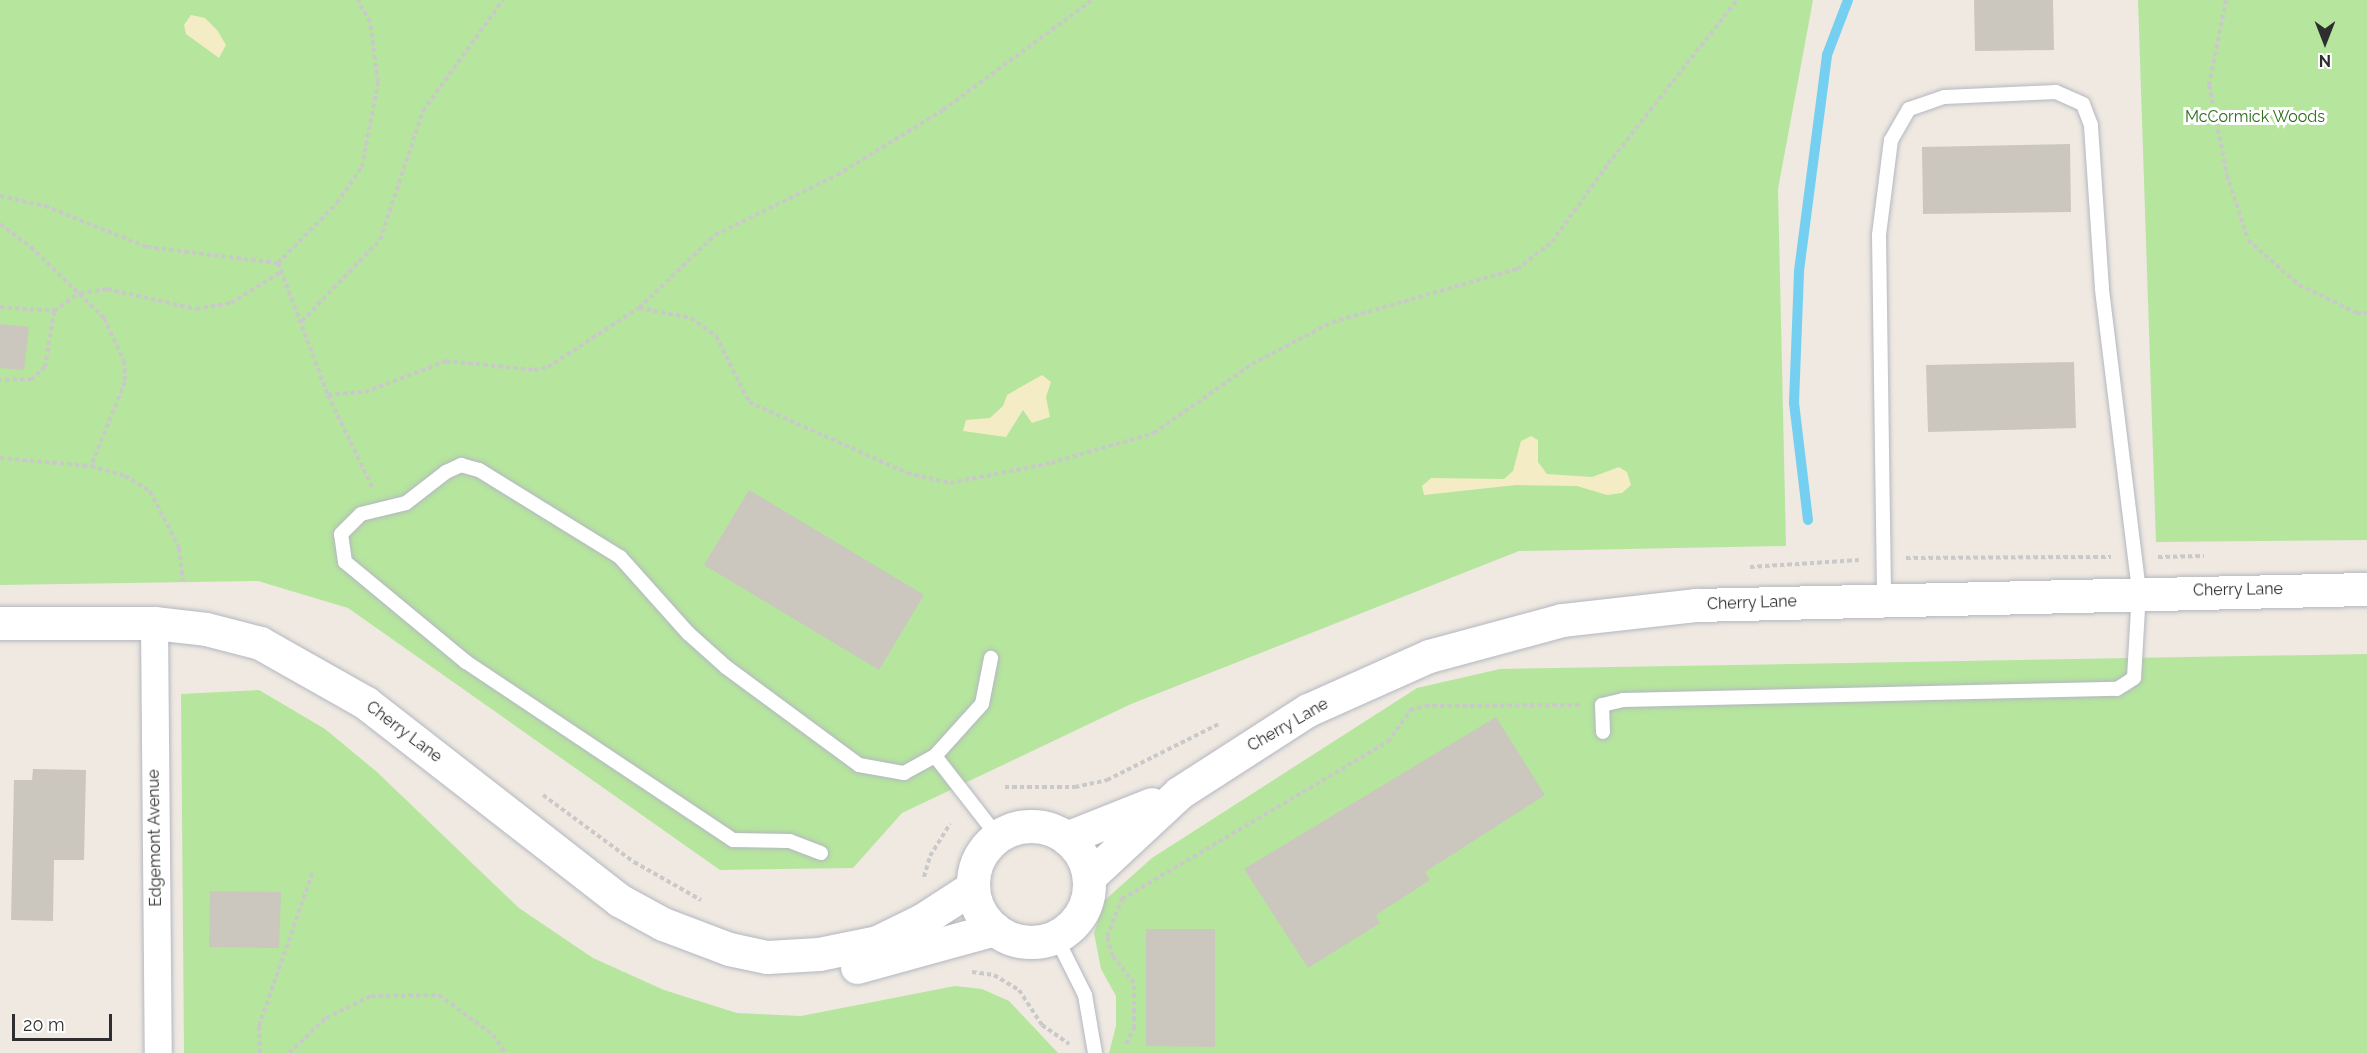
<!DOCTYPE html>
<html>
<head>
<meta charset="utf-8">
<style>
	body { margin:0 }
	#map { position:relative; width:2367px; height:1053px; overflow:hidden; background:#efe9e1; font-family:Raleway,sans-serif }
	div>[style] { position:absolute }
	.green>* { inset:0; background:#b6e59e }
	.sand>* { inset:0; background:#f3ecc5 }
	.stream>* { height:10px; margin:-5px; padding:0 5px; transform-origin:5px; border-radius:5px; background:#75cff0 }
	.building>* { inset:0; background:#cbc7bf }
	.path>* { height:4px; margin-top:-2px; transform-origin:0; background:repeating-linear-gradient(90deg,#c9c9c9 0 4.5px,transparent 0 7.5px) }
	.roads { filter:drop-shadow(0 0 2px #b4b7c1) drop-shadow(0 0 2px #b4b7c1) }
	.service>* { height:14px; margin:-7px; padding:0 7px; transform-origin:7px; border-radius:7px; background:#fff }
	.minor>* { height:27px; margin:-13.5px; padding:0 13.5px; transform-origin:13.5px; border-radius:13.5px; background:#fff }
	.tertiary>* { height:33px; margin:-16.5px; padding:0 16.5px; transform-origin:16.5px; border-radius:16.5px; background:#fff }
	.tertiary>.ring { margin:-16.5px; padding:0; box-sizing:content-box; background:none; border:33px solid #fff; border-radius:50% }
	span { translate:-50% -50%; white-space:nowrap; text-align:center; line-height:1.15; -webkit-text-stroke:6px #fff; paint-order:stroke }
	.park-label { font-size:16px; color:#2c6e1b }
	.street-label { font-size:16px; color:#2e2e2e }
	.north { position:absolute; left:2295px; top:12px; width:60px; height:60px; -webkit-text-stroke:4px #fff; paint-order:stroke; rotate:180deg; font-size:16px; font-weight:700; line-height:24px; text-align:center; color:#2e2e2e }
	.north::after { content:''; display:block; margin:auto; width:21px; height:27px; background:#2e2e2e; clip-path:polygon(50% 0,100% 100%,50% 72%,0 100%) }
	.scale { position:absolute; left:12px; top:1014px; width:100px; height:27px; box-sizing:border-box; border:3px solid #2e2e2e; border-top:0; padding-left:8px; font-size:18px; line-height:21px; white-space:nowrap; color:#2e2e2e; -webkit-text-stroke:4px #fff; paint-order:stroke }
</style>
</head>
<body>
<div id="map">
	<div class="green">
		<div style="clip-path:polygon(0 0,1813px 0,1778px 189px,1786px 546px,1519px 551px,1131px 704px,902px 813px,853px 868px,720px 870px,348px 608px,258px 581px,0 585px)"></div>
		<div style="clip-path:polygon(2138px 0,2367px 0,2367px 540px,2156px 542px)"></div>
		<div style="clip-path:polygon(2367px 654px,2367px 1053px,1109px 1053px,1116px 1026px,1116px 996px,1101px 969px,1094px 933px,1105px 900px,1152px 858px,1417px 688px,1500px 669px)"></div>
		<div style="clip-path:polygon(259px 690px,325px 729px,377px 772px,519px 908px,593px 958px,664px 990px,737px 1013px,801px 1016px,955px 986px,982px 989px,1009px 1001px,1058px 1053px,184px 1053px,181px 694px)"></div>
	</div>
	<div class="sand">
		<div style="clip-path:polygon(191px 15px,205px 18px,217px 30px,226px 45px,219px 58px,186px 34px,184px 25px)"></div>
		<div style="clip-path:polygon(1042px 375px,1051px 382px,1046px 397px,1050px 417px,1032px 423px,1023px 410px,1006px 437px,963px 431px,966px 420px,990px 418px,1003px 406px,1007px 395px)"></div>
		<div style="clip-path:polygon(1531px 436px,1538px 440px,1538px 462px,1547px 474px,1592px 477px,1619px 467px,1627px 472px,1631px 485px,1622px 493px,1607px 495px,1577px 486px,1516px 485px,1424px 495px,1422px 486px,1431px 478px,1504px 479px,1513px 471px,1521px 441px)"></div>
	</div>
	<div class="stream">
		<div style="left:1808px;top:520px;width:118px;rotate:-96.8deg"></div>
		<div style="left:1794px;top:403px;width:132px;rotate:-87.8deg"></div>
		<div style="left:1799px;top:271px;width:218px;rotate:-82.6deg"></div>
		<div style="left:1827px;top:55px;width:59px;rotate:-69.1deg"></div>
	</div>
	<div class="building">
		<div style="clip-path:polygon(1974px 0,2053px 0,2054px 50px,1975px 51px)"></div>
		<div style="clip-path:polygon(2070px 144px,2071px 212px,1923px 214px,1922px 147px)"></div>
		<div style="clip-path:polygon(0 324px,29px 327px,24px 370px,0 368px)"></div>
		<div style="clip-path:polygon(2074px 362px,2076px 428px,1928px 432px,1926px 365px)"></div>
		<div style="clip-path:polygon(749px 490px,924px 595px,879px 670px,704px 565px)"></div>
		<div style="clip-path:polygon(1496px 717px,1545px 795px,1425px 872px,1430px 880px,1376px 915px,1380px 923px,1308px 968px,1244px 869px)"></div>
		<div style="clip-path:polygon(33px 769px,86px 770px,84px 860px,54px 860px,53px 921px,11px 920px,14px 780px,32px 780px)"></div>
		<div style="clip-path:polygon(210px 891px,281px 892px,279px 948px,209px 947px)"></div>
		<div style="clip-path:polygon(1146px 929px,1215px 929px,1215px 1047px,1146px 1046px)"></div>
	</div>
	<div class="path">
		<div style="left:2226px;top:0;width:87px;rotate:101.3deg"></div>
		<div style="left:2209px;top:85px;width:92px;rotate:78.7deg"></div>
		<div style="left:2227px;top:175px;width:68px;rotate:72.1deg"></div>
		<div style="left:2248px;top:240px;width:68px;rotate:41.4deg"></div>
		<div style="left:2299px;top:285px;width:64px;rotate:25.8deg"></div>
		<div style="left:2357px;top:313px;width:10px"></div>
		<div style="left:0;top:196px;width:46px;rotate:12.5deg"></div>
		<div style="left:45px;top:206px;width:110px;rotate:21.9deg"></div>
		<div style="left:147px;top:247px;width:132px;rotate:7deg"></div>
		<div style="left:0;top:224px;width:39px;rotate:37deg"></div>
		<div style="left:31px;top:247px;width:102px;rotate:44.2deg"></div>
		<div style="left:104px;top:318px;width:47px;rotate:65.1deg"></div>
		<div style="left:124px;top:361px;width:21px;rotate:87deg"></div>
		<div style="left:125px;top:382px;width:91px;rotate:112deg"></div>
		<div style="left:278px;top:263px;width:84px;rotate:-45.5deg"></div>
		<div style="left:337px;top:203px;width:44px;rotate:-55.2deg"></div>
		<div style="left:362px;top:167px;width:86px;rotate:-79.3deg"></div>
		<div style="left:378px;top:82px;width:61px;rotate:-97.6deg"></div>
		<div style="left:370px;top:22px;width:25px;rotate:-119deg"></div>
		<div style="left:278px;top:263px;width:141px;rotate:69.3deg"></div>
		<div style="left:328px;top:395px;width:104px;rotate:64.4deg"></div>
		<div style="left:0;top:307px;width:54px;rotate:4.2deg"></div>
		<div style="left:54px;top:311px;width:57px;rotate:99.1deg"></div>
		<div style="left:45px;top:367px;width:18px;rotate:137deg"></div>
		<div style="left:32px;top:379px;width:32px;rotate:178deg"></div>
		<div style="left:639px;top:308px;width:53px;rotate:10.9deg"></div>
		<div style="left:691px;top:318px;width:31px;rotate:36deg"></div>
		<div style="left:716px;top:336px;width:74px;rotate:63.4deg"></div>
		<div style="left:749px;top:402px;width:173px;rotate:24.2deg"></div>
		<div style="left:907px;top:473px;width:44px;rotate:13.1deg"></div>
		<div style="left:950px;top:483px;width:103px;rotate:-11.2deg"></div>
		<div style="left:1051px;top:463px;width:107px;rotate:-16.2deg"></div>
		<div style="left:1154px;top:433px;width:120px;rotate:-35.1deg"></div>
		<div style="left:1252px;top:364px;width:90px;rotate:-27.7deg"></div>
		<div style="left:1332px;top:322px;width:192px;rotate:-16deg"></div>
		<div style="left:1517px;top:269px;width:44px;rotate:-37.6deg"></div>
		<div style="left:1552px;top:242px;width:96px;rotate:-54.3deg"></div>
		<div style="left:1608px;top:164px;width:209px;rotate:-51.8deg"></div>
		<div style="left:54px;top:311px;width:32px;rotate:-35deg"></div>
		<div style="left:80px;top:293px;width:27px;rotate:-8deg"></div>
		<div style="left:107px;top:289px;width:91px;rotate:12.7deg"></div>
		<div style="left:196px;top:309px;width:36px;rotate:-10deg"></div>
		<div style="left:231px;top:303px;width:59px;rotate:-31.8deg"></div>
		<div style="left:302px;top:321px;width:112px;rotate:-46.1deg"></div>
		<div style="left:380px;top:240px;width:136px;rotate:-71.6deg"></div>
		<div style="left:423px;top:111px;width:137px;rotate:-54.2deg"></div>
		<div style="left:328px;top:395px;width:37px;rotate:-5deg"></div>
		<div style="left:365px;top:392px;width:87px;rotate:-20.9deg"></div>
		<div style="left:446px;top:361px;width:88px;rotate:5.8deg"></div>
		<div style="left:534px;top:370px;width:14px;rotate:-12deg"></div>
		<div style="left:548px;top:367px;width:108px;rotate:-33deg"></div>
		<div style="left:639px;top:308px;width:105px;rotate:-43.8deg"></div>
		<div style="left:715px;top:235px;width:136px;rotate:-26.2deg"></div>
		<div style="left:837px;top:175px;width:124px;rotate:-31.5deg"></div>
		<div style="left:943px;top:110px;width:185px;rotate:-36.4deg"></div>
		<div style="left:0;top:458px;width:91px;rotate:5deg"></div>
		<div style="left:91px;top:466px;width:35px;rotate:16deg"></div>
		<div style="left:125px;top:476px;width:29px;rotate:31deg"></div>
		<div style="left:150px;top:491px;width:64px;rotate:63deg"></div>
		<div style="left:179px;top:548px;width:33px;rotate:83deg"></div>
		<div style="left:2158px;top:557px;width:46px;rotate:-1.2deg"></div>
		<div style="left:1906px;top:558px;width:205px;rotate:-0.3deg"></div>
		<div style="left:1750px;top:567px;width:109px;rotate:-3.7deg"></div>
		<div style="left:1005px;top:787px;width:70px"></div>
		<div style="left:1075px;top:787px;width:33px;rotate:-12deg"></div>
		<div style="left:1107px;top:780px;width:125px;rotate:-26.6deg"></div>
		<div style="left:543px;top:795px;width:113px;rotate:36.4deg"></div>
		<div style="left:634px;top:862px;width:77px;rotate:29.6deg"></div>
		<div style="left:924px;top:877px;width:22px;rotate:-74deg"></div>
		<div style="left:930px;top:856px;width:38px;rotate:-58deg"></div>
		<div style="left:972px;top:972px;width:22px;rotate:8deg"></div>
		<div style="left:994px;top:975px;width:29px;rotate:31deg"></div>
		<div style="left:1019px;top:990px;width:42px;rotate:56.7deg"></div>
		<div style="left:1042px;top:1025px;width:33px;rotate:35deg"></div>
		<div style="left:1126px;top:1044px;width:18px;rotate:-63deg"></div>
		<div style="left:1134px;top:1028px;width:45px;rotate:-90deg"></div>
		<div style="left:1134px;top:983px;width:34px;rotate:-128deg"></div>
		<div style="left:1113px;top:956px;width:20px;rotate:-108deg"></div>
		<div style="left:1107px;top:937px;width:41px;rotate:-68.5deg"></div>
		<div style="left:1122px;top:899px;width:309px;rotate:-30.6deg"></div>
		<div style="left:1388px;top:742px;width:39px;rotate:-55deg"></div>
		<div style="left:1410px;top:710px;width:16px;rotate:-15deg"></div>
		<div style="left:1425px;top:706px;width:155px;rotate:-0.4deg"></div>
		<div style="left:260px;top:1053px;width:27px;rotate:-92deg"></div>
		<div style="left:259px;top:1026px;width:164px;rotate:-70.8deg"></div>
		<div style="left:289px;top:1053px;width:51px;rotate:-43.4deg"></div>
		<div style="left:326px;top:1018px;width:50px;rotate:-26.1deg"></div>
		<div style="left:371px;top:996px;width:68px;rotate:-0.8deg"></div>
		<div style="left:439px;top:995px;width:67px;rotate:36.5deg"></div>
		<div style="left:493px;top:1035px;width:22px;rotate:56deg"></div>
	</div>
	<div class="roads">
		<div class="service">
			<div style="left:1603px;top:732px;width:27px;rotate:-92deg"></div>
			<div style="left:1602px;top:705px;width:22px;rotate:-13deg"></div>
			<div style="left:1623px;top:700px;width:494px;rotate:-1.3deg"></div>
			<div style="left:2117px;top:689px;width:20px;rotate:-33deg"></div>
			<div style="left:2134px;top:678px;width:87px;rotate:-86.7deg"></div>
			<div style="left:2139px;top:591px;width:305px;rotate:-97deg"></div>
			<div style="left:2102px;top:288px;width:163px;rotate:-93.9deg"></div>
			<div style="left:2091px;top:125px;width:22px;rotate:-111deg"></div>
			<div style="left:2083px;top:104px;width:30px;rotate:-156deg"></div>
			<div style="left:2056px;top:92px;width:112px;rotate:177.4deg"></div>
			<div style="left:1944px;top:97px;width:37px;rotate:161deg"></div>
			<div style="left:1909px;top:109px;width:36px;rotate:120deg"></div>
			<div style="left:1891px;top:140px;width:96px;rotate:97.2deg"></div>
			<div style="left:1879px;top:235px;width:364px;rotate:89.2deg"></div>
			<div style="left:935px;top:756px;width:103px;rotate:52.1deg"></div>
			<div style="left:821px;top:853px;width:33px;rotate:-159deg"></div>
			<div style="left:790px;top:841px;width:57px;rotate:-179deg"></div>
			<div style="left:733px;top:840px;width:321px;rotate:-146.3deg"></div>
			<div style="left:466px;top:662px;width:157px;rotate:-140.4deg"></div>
			<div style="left:345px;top:562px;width:28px;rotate:-98deg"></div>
			<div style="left:341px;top:534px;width:28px;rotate:-45deg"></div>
			<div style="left:361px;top:514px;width:46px;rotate:-13.7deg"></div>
			<div style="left:406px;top:503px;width:51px;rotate:-37.8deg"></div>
			<div style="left:446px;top:472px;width:17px;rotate:-25deg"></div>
			<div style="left:461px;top:465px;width:19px;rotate:16deg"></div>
			<div style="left:479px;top:470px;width:166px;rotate:31.7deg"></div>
			<div style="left:620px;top:557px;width:102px;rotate:48.2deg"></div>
			<div style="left:688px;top:633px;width:51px;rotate:41.8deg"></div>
			<div style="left:726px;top:667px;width:165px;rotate:36.4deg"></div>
			<div style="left:859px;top:765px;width:46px;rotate:10.1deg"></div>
			<div style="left:904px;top:773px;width:35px;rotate:-29deg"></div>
			<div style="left:935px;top:756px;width:70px;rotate:-47.9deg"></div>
			<div style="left:982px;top:704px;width:47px;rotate:-78.9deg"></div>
			<div style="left:1056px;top:937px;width:65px;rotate:63.4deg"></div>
			<div style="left:1085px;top:995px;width:59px;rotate:80.2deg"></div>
		</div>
		<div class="minor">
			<div style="left:154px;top:623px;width:430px;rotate:89.5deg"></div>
		</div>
		<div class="tertiary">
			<div style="left:0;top:623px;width:154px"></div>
			<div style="left:154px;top:623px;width:52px;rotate:6.6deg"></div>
			<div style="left:206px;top:629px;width:56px;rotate:14.5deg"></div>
			<div style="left:260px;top:643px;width:122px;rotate:29.5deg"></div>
			<div style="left:366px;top:703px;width:321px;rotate:37.9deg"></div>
			<div style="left:619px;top:900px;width:50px;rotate:28.6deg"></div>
			<div style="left:663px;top:924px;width:71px;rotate:20.7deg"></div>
			<div style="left:729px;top:949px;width:39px;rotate:12deg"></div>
			<div style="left:767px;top:957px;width:52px;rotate:-3.3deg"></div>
			<div style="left:819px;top:954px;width:59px;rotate:-11.7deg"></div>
			<div style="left:877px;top:942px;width:50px;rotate:-26.1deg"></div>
			<div style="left:922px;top:920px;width:61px;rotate:-32.9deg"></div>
			<div class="ring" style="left:973px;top:826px;width:83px;height:83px"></div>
			<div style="left:1066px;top:838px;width:92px;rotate:-21.6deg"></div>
			<div style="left:1089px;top:877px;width:123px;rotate:-43deg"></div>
			<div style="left:1179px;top:793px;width:153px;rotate:-32.8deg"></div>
			<div style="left:1308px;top:710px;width:133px;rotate:-24.1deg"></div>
			<div style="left:1429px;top:656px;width:138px;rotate:-15.1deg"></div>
			<div style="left:1562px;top:620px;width:135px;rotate:-6.4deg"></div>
			<div style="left:1696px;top:605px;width:671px;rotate:-1.37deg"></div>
			<div style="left:857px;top:967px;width:143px;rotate:-15.4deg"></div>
		</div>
	</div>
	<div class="park-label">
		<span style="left:2255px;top:117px">McCormick Woods</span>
	</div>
	<div class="street-label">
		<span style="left:2238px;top:590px;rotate:-1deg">Cherry Lane</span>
		<span style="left:1752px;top:603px;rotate:-2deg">Cherry Lane</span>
		<span style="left:1288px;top:725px;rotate:-30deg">Cherry Lane</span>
		<span style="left:404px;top:732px;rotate:37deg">Cherry Lane</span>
		<span style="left:155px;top:838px;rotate:-91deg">Edgemont Avenue</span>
	</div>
	<div class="north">N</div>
	<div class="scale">20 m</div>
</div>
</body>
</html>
